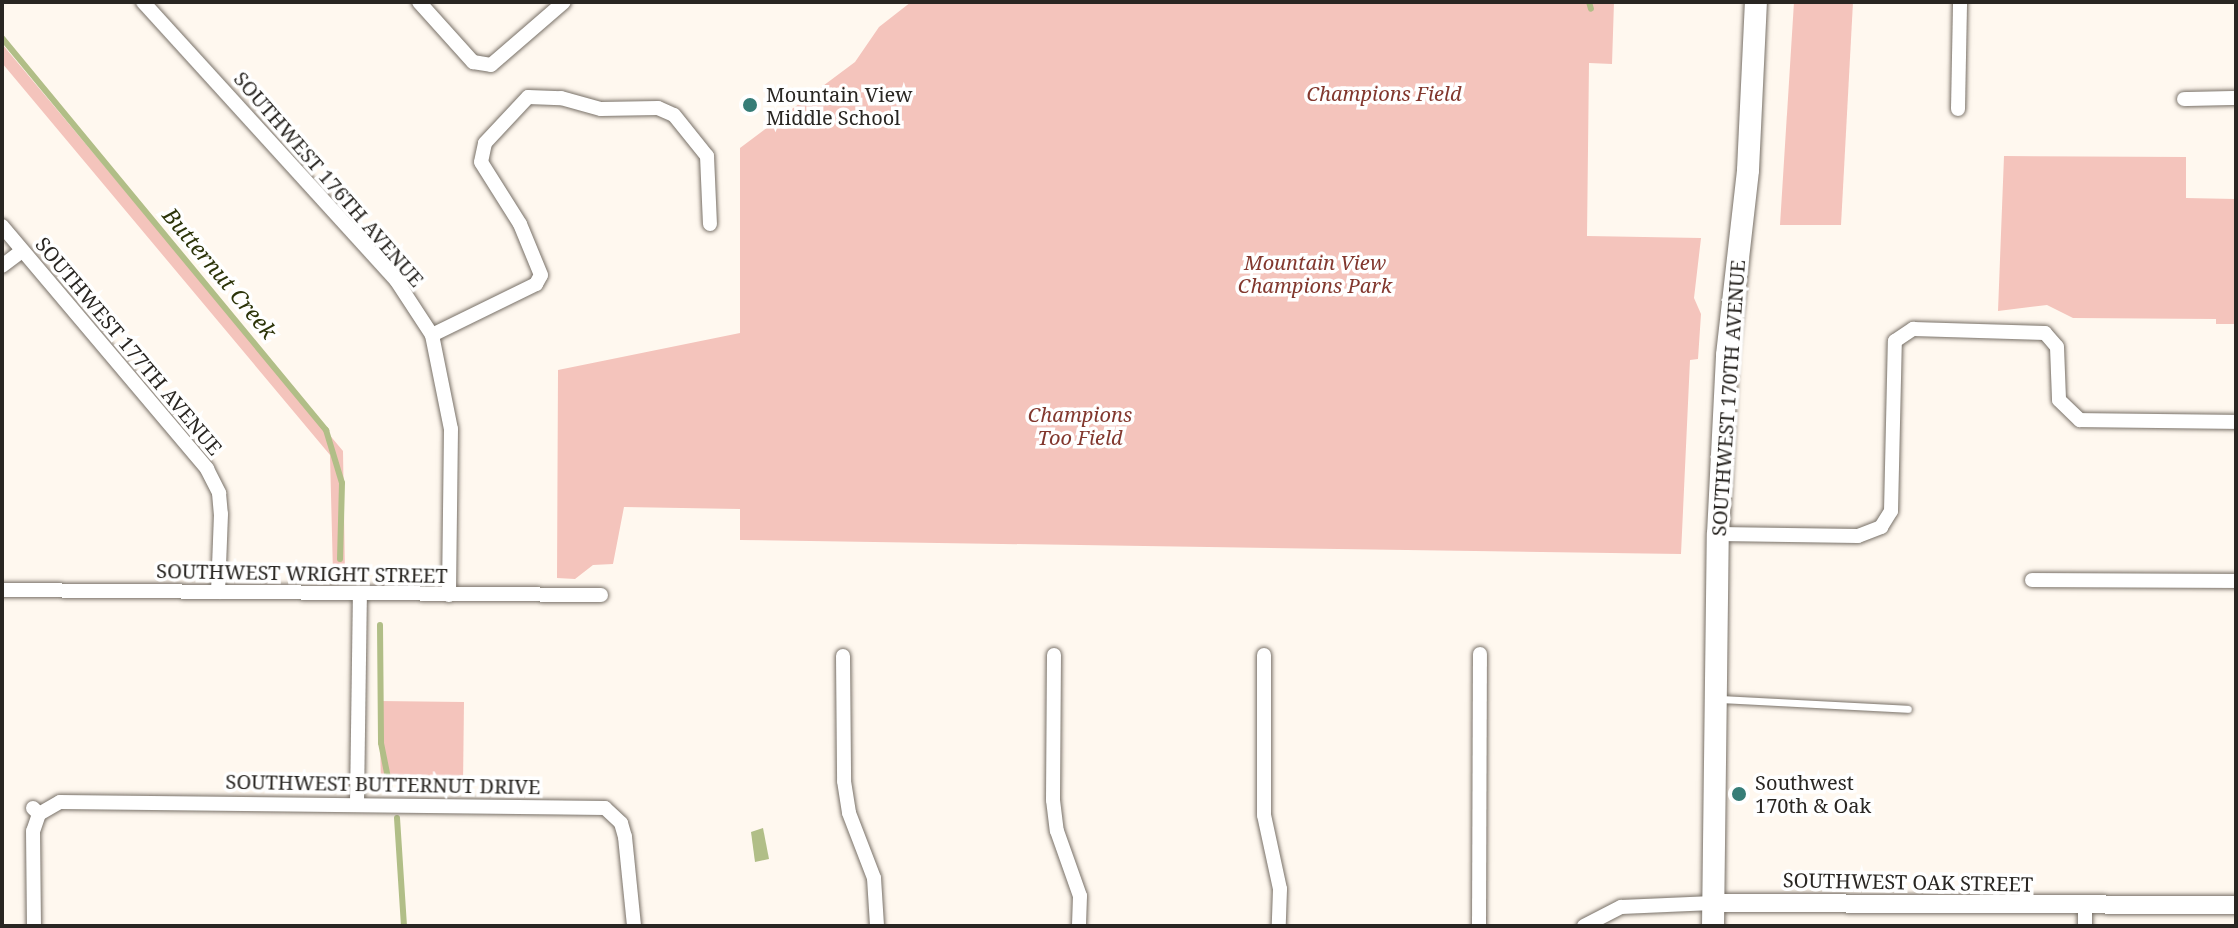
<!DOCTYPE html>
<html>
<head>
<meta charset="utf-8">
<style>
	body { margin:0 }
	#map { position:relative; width:2238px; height:928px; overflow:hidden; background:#fff8ef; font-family:"Noto Serif",serif }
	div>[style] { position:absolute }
	.green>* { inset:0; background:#f4c4bc }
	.water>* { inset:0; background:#b1be87 }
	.stream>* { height:6px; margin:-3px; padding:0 3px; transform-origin:3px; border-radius:3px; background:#b1be87 }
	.roads { filter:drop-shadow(0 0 2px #787067) drop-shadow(0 0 2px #787067) }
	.service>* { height:7px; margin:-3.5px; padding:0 3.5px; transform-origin:3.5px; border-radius:3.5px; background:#fff }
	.minor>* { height:14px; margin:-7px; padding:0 7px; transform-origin:7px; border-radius:7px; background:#fff }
	.tertiary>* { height:18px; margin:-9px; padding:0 9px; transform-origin:9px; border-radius:9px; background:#fff }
	.secondary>* { height:22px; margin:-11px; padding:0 11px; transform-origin:11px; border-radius:11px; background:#fff }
	.dots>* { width:22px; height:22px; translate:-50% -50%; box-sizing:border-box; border:4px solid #fff; border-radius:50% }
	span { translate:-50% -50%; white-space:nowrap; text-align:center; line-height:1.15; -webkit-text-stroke:7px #fff; paint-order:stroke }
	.park-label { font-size:20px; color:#82372d; font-style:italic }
	.poi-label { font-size:20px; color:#292622 }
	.left { translate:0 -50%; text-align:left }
	.street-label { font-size:20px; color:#292622 }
	.water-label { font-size:22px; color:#2c3409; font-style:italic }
	.frame { position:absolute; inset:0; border:4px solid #292622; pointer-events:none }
</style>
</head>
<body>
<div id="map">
	<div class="green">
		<div style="clip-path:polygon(911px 2px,1614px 2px,1612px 64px,1589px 63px,1587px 236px,1701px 238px,1694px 298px,1701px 314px,1698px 359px,1690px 360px,1681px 554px,740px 540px,740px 509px,624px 507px,613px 564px,593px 565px,575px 579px,557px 578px,558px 370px,740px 333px,740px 148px,855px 62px,879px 27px)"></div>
		<div style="clip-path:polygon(1794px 2px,1853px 2px,1841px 225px,1780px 225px)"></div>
		<div style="clip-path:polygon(2px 44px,343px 451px,345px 575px,333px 574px,330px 455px,2px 63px)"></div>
		<div style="clip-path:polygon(2004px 156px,2186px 157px,2186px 198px,2236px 199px,2236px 324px,2216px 324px,2216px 319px,2073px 318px,2047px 305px,1998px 311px)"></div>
		<div style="clip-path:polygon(379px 701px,464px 702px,463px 785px,381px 783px)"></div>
	</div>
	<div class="water">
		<div style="clip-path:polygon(763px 828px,769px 859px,755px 862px,751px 832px)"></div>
	</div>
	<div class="stream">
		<div style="left:1589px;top:2px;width:7px;rotate:74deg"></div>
		<div style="left:2px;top:38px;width:509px;rotate:50.43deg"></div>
		<div style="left:326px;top:430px;width:55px;rotate:73.2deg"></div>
		<div style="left:342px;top:483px;width:76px;rotate:91.5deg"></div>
		<div style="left:380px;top:625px;width:118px;rotate:89.5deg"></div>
		<div style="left:381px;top:743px;width:46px;rotate:78.7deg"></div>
		<div style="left:397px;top:818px;width:108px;rotate:86.3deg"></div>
	</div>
	<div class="roads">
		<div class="service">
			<div style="left:1719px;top:699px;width:189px;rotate:3deg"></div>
		</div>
		<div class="minor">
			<div style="left:143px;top:2px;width:376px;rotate:47.7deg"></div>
			<div style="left:396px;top:280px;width:66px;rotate:56.8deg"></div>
			<div style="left:432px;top:335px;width:96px;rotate:78.6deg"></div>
			<div style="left:451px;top:429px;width:166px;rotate:90.7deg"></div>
			<div style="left:419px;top:2px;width:81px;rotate:48deg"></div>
			<div style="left:473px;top:62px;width:18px;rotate:9deg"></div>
			<div style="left:491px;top:65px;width:96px;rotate:-40.8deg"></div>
			<div style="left:2184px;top:99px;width:52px;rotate:-1.1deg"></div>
			<div style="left:1958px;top:109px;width:107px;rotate:-88.9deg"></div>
			<div style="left:2px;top:226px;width:318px;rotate:49.8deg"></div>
			<div style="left:207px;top:469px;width:27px;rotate:63deg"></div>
			<div style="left:219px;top:493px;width:21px;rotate:85deg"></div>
			<div style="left:221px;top:514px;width:78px;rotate:92.2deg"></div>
			<div style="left:2px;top:266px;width:25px;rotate:-37deg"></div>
			<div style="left:432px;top:335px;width:116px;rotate:-26.1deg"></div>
			<div style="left:536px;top:284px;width:10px;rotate:-61deg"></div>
			<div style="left:541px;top:275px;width:55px;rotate:-112.4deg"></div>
			<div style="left:520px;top:224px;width:73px;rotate:-122.2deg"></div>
			<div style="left:481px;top:162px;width:19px;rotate:-78deg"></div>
			<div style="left:485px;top:143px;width:63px;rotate:-46.9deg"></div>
			<div style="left:528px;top:97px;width:33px;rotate:2deg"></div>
			<div style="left:561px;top:98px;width:41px;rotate:15.4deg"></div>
			<div style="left:601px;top:109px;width:57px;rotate:-1deg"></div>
			<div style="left:658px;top:108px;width:17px;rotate:24deg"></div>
			<div style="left:674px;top:115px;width:53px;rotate:51.2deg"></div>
			<div style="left:707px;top:156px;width:68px;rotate:87.5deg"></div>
			<div style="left:1718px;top:534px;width:140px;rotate:0.8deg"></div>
			<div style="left:1858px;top:536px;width:25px;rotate:-21deg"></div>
			<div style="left:1881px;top:527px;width:19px;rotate:-58deg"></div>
			<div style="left:1891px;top:511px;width:170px;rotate:-88.7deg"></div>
			<div style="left:1895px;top:341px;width:22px;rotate:-34deg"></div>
			<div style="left:1913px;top:329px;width:132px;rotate:1.7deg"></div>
			<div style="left:2045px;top:333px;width:18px;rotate:49deg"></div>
			<div style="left:2057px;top:347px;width:53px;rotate:87.8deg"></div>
			<div style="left:2059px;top:400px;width:29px;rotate:44deg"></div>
			<div style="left:2080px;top:420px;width:156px;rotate:0.7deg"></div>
			<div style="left:2032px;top:580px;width:204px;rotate:0.3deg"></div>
			<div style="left:2px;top:590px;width:599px;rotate:0.48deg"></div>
			<div style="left:1054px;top:655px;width:145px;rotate:90.4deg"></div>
			<div style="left:1053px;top:800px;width:31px;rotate:83deg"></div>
			<div style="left:1057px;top:831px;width:69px;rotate:70.5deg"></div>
			<div style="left:1080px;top:896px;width:30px;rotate:92deg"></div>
			<div style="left:1264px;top:655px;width:160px;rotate:90deg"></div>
			<div style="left:1264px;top:815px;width:76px;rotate:77.8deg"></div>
			<div style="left:1280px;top:889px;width:37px;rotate:92deg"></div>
			<div style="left:843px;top:656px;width:125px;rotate:89.5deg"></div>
			<div style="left:844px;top:781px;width:32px;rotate:81deg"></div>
			<div style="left:849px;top:813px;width:70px;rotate:69deg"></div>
			<div style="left:874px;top:878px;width:48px;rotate:86.4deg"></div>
			<div style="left:357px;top:803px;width:209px;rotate:-89.2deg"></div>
			<div style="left:33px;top:808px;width:8px;rotate:45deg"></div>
			<div style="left:39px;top:814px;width:18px;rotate:109deg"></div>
			<div style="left:33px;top:831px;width:95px;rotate:89.4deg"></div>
			<div style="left:39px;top:814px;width:24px;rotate:-30deg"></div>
			<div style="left:60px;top:802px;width:545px;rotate:0.63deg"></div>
			<div style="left:605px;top:808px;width:22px;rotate:43deg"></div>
			<div style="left:621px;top:823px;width:15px;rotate:74deg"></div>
			<div style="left:625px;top:837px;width:89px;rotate:84.2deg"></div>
			<div style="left:2085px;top:905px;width:21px;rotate:90deg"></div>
			<div style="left:1479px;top:926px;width:272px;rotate:-89.8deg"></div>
			<div style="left:1584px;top:926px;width:42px;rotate:-27.2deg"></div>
			<div style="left:1621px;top:907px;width:92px;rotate:-2.5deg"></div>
		</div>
		<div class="tertiary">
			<div style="left:1713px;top:903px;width:523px;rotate:0.22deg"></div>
		</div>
		<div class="secondary">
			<div style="left:1713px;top:926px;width:392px;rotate:-89.3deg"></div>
			<div style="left:1718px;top:534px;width:179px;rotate:-87.1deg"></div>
			<div style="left:1727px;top:355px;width:186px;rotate:-83.5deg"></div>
			<div style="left:1748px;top:170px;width:168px;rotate:-87.3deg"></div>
		</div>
	</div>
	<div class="dots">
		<div style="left:750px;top:105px;background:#367d77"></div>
		<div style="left:1739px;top:794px;background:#367d77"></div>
	</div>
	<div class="park-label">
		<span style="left:1384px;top:93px">Champions Field</span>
		<span style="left:1315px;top:274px">Mountain View<br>Champions Park</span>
		<span style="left:1080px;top:426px">Champions<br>Too Field</span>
	</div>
	<div class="poi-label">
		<span class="left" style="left:766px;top:106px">Mountain View<br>Middle School</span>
		<span class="left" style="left:1755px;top:794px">Southwest<br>170th &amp; Oak</span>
	</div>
	<div class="street-label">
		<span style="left:329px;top:179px;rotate:49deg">SOUTHWEST 176TH AVENUE</span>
		<span style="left:129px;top:346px;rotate:50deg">SOUTHWEST 177TH AVENUE</span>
		<span style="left:1728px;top:398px;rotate:-86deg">SOUTHWEST 170TH AVENUE</span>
		<span style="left:302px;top:573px;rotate:1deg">SOUTHWEST WRIGHT STREET</span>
		<span style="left:383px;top:784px;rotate:1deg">SOUTHWEST BUTTERNUT DRIVE</span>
		<span style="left:1908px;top:882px;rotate:1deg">SOUTHWEST OAK STREET</span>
	</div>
	<div class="water-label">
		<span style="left:220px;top:273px;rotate:50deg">Butternut Creek</span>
	</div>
	<div class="frame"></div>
</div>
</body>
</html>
